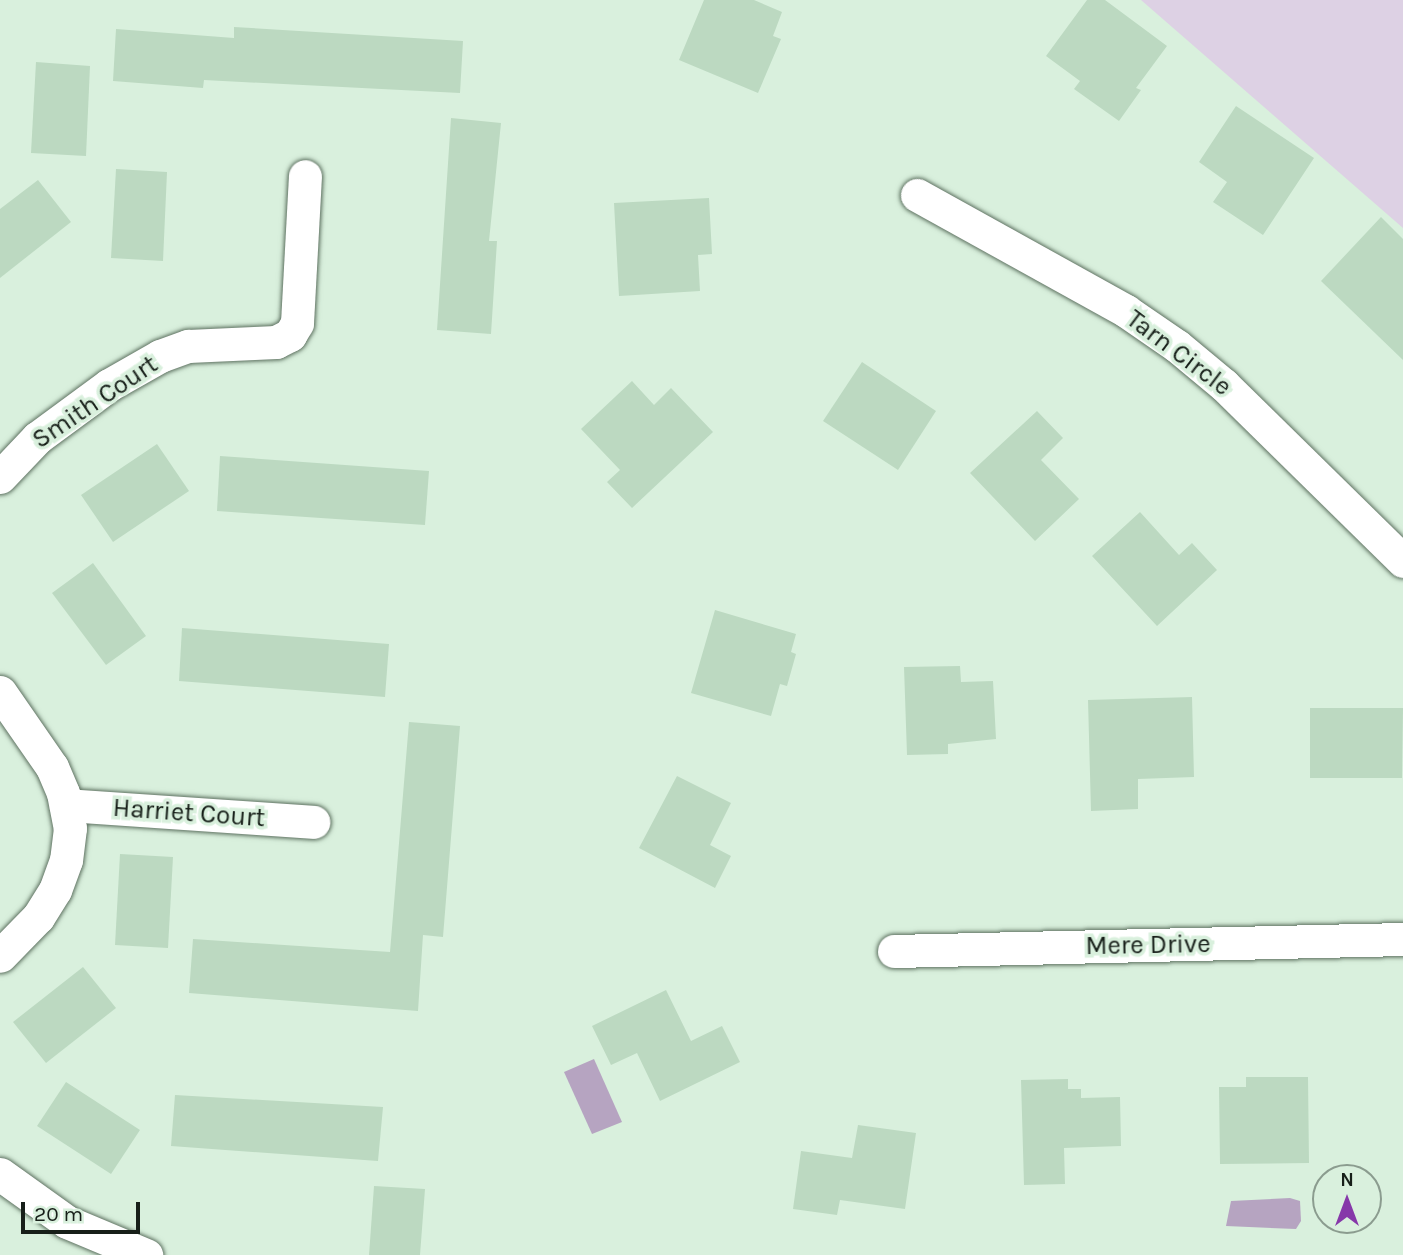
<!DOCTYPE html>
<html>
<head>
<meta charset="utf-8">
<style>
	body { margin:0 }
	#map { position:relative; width:1403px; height:1255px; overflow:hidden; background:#d9f0dd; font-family:Karla,sans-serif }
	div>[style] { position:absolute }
	.green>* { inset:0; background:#ddd1e4 }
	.water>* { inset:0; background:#b6a4c1 }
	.building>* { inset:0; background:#bcd9c1 }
	.roads { filter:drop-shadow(0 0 2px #5e7261) drop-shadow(0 0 2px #5e7261) }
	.minor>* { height:33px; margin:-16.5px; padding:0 16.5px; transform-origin:16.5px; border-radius:16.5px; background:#fff }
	span { translate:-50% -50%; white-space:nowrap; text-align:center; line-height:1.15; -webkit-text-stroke:7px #d9f0dd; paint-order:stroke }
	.street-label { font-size:26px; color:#171f19 }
	.north { position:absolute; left:1312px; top:1164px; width:70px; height:70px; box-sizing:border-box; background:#d9f0dd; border:2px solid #8b9c8f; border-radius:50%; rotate:0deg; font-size:19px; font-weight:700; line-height:28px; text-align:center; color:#171f19 }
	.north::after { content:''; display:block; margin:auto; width:24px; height:32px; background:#8638a9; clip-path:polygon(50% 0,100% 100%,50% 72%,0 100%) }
	.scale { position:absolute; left:21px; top:1202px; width:119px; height:32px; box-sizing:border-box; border:4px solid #171f19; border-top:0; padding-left:9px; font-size:21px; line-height:24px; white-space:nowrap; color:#171f19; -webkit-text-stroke:5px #d9f0dd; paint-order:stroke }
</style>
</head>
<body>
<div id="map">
	<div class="green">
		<div style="clip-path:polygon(1141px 0,1403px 0,1403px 228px)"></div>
	</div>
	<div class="water">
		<div style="clip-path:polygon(594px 1059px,622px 1122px,592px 1134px,564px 1072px)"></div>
		<div style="clip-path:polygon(1290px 1198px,1300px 1201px,1301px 1221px,1296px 1229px,1226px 1226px,1231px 1201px)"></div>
	</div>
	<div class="building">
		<div style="clip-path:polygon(704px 0,754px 0,782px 12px,773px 36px,781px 39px,758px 93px,679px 60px)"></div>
		<div style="clip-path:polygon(1087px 0,1105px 0,1167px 46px,1136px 88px,1141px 90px,1119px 121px,1074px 89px,1080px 81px,1046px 56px)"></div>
		<div style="clip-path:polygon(234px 27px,463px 41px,460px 93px,204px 80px,203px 88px,113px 81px,116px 29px,234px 38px)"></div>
		<div style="clip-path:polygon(36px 62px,90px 66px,86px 156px,31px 153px)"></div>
		<div style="clip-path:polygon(1236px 106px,1314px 158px,1263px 235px,1213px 202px,1227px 182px,1199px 162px)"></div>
		<div style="clip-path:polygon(451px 118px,501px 123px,489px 241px,497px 241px,491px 334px,437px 330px)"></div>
		<div style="clip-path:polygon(116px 169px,167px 172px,163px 261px,111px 258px)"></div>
		<div style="clip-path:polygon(38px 180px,71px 222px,0 278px,0 209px)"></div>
		<div style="clip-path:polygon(709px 198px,712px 254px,698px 255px,700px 291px,619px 296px,614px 203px)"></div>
		<div style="clip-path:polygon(1381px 217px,1403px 239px,1403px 360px,1321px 281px)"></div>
		<div style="clip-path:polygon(862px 362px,936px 411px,898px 470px,823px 421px)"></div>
		<div style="clip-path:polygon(632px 381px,654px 405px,671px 388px,713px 432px,632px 508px,607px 482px,620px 470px,581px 429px)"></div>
		<div style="clip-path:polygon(1037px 411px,1063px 438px,1041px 460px,1079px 499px,1035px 541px,970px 473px)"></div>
		<div style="clip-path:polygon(157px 444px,189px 491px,113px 542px,81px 495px)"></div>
		<div style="clip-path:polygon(220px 456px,429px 471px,425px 525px,217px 511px)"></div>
		<div style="clip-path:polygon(1140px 512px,1179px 555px,1192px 543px,1217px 570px,1157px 626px,1092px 556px)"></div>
		<div style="clip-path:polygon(93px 563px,146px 636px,106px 665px,52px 593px)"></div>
		<div style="clip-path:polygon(715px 610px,796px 634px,791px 652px,796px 654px,787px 686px,780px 684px,771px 716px,691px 693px)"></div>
		<div style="clip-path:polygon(182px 628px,389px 644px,385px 697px,179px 681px)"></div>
		<div style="clip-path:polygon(960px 666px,961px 682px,993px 681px,996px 739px,948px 744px,948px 754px,907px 755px,904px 667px)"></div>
		<div style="clip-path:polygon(1192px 697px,1194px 777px,1138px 779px,1138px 809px,1091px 811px,1088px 700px)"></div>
		<div style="clip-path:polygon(1310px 708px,1403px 708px,1402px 778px,1310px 778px)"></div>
		<div style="clip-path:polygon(409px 722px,460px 726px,443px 937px,423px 935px,418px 1011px,189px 993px,193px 939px,390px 952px)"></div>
		<div style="clip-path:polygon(677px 776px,731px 803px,710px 845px,731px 856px,715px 888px,639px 848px)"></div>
		<div style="clip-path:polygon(120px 854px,173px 857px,168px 948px,115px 945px)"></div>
		<div style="clip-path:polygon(83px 967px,116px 1008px,46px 1063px,13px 1022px)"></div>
		<div style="clip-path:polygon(666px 990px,691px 1041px,722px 1026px,740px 1062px,660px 1101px,637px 1053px,611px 1065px,592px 1026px)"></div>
		<div style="clip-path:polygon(1246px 1077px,1308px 1077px,1309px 1163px,1220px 1164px,1219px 1087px,1246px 1087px)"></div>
		<div style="clip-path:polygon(1068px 1079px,1068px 1089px,1081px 1089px,1081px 1098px,1120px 1097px,1121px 1146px,1064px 1148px,1065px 1184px,1024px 1185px,1021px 1080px)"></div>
		<div style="clip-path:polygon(66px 1082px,140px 1130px,111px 1174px,37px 1126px)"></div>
		<div style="clip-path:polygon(175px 1095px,383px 1107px,378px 1161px,171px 1146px)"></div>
		<div style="clip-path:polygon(858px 1125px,916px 1133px,905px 1209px,840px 1200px,837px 1215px,793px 1209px,801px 1151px,852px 1158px)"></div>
		<div style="clip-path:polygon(374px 1186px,425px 1189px,420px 1255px,369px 1255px)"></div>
	</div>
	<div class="roads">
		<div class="minor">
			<div style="left:917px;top:195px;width:239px;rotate:29deg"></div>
			<div style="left:1126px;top:311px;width:62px;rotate:34.5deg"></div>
			<div style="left:1177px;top:346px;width:61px;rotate:39.7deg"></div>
			<div style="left:1224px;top:385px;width:251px;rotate:44.5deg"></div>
			<div style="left:0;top:477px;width:54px;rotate:-46.5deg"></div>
			<div style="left:37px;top:438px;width:89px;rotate:-36.4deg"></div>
			<div style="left:109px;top:385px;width:59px;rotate:-29.6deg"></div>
			<div style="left:160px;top:356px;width:30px;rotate:-20deg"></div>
			<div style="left:188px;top:346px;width:88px;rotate:-2.6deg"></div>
			<div style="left:276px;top:342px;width:16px;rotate:-27deg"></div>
			<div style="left:290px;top:335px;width:14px;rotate:-60deg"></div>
			<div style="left:297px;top:323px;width:147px;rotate:-86.9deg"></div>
			<div style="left:0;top:692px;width:91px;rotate:55.3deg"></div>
			<div style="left:52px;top:767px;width:28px;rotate:67deg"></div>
			<div style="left:63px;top:793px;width:36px;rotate:79deg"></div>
			<div style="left:70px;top:828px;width:32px;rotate:97deg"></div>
			<div style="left:66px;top:860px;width:32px;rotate:110deg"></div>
			<div style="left:55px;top:890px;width:32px;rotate:122deg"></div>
			<div style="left:38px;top:917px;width:54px;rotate:134.3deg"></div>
			<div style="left:66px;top:805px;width:248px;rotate:3.9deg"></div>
			<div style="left:894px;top:951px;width:509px;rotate:-1.35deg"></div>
			<div style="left:0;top:1174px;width:82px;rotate:35.6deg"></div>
			<div style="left:67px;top:1222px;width:86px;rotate:22.7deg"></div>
		</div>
	</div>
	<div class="street-label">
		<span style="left:1179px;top:353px;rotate:37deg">Tarn Circle</span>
		<span style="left:95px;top:402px;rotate:-34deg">Smith Court</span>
		<span style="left:189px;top:813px;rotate:4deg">Harriet Court</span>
		<span style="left:1148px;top:945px;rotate:-1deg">Mere Drive</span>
	</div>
	<div class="north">N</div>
	<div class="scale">20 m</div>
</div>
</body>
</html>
